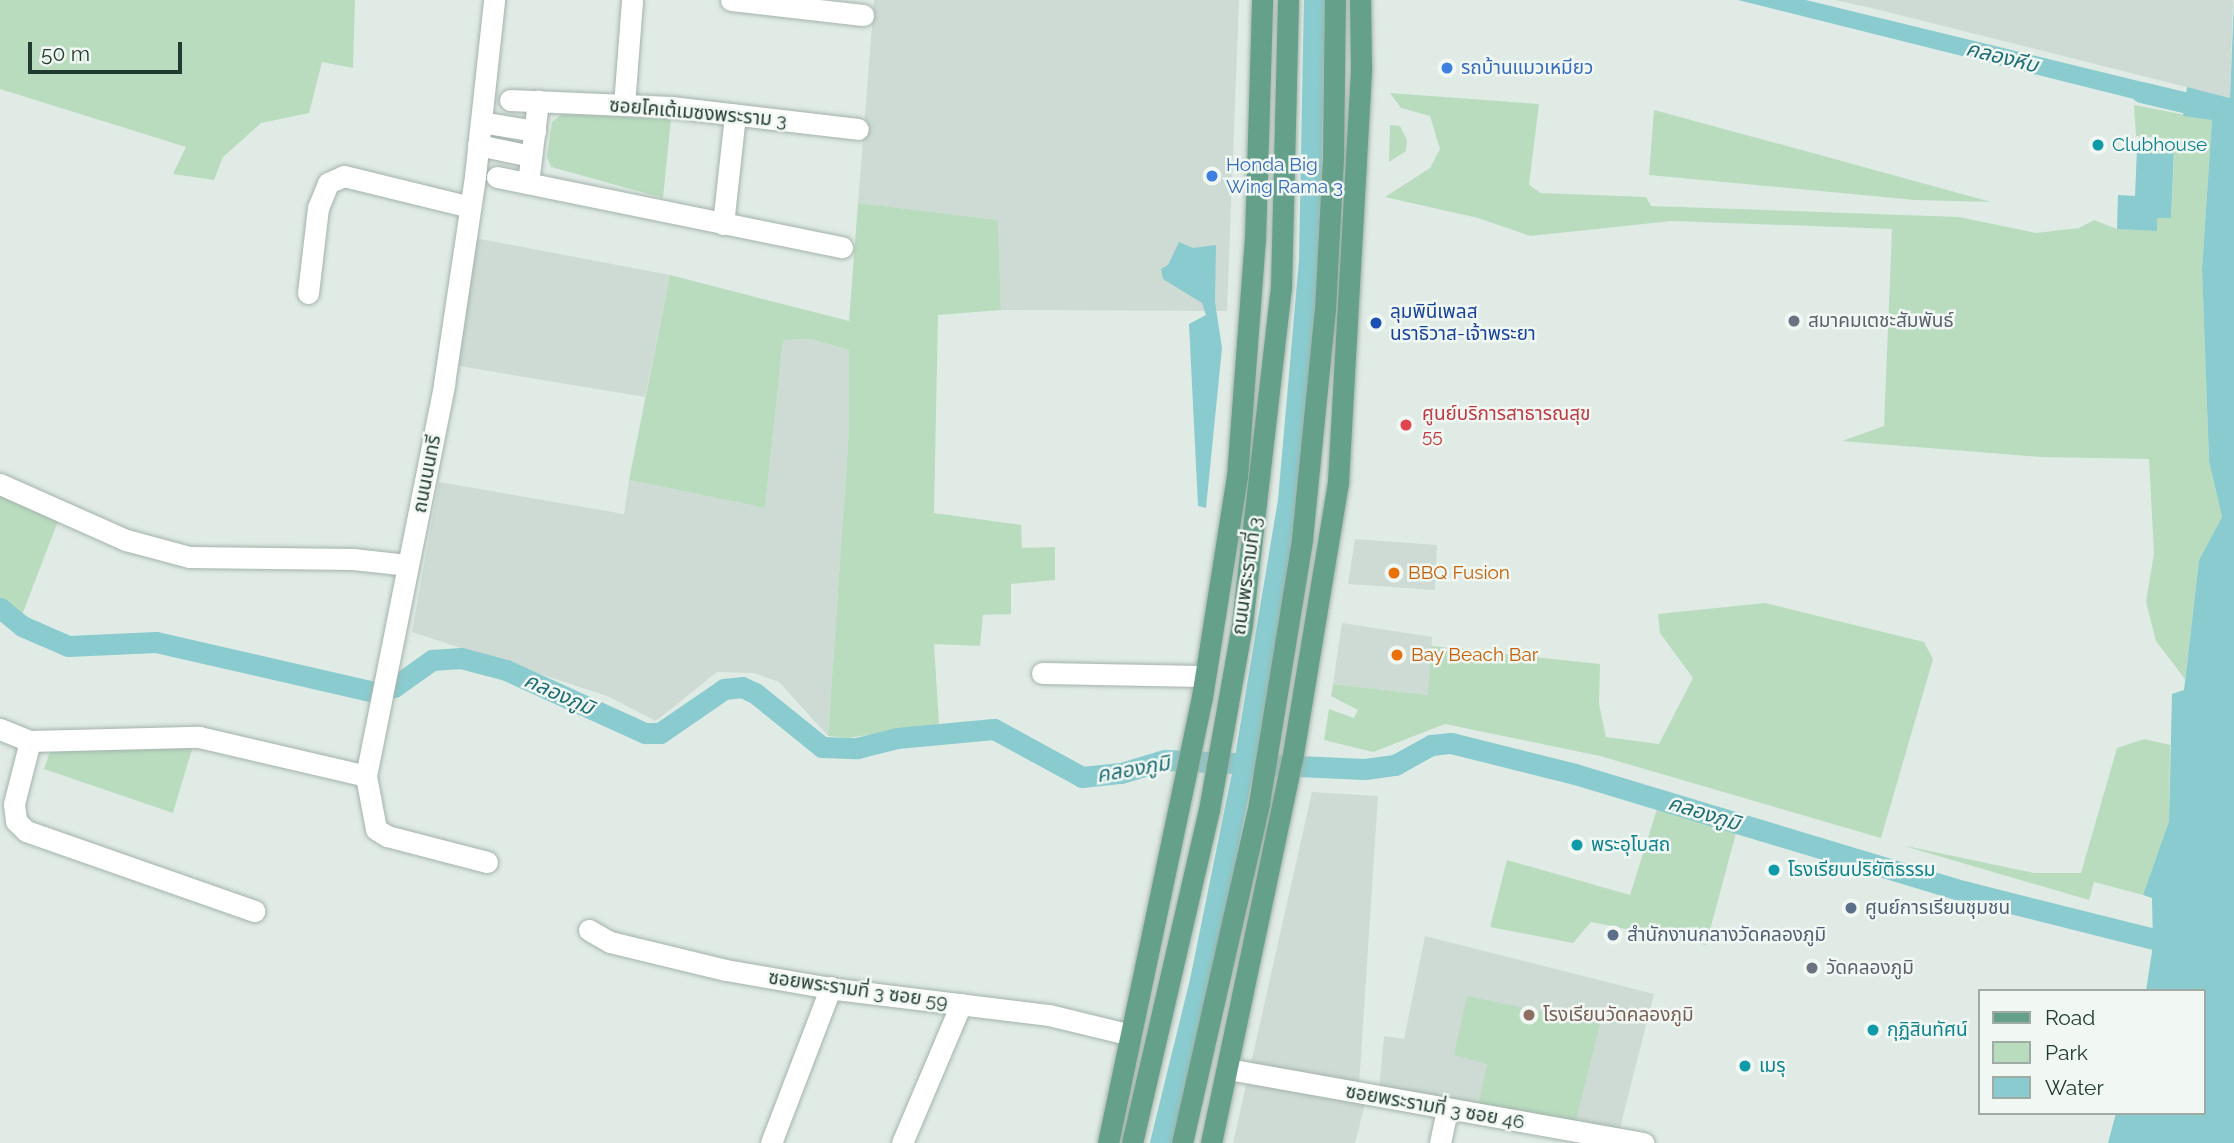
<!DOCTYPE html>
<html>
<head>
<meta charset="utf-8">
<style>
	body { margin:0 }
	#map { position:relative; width:2234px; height:1143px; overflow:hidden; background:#e0ebe5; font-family:Raleway,"Noto Sans Thai",sans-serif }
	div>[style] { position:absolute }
	.built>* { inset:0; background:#cedbd4 }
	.green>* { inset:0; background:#b9dcbf }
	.water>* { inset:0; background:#89cbcf }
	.canal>* { height:21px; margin:-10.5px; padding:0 10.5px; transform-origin:10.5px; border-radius:10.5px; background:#89cbcf }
	.roads { filter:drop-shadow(0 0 2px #a3b3ab) drop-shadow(0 0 2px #a3b3ab) }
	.minor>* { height:21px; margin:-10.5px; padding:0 10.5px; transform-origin:10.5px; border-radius:10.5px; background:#fff }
	.major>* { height:21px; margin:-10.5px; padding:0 10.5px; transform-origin:10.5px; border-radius:10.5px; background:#65a08b }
	.dots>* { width:19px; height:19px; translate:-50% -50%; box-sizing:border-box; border:4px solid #f1f7f3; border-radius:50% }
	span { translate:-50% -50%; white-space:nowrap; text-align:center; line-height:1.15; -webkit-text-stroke:5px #f1f7f3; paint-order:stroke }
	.shop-label { font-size:19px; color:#366cbe }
	.left { translate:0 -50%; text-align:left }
	.street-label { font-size:19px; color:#213b31 }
	.culture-label { font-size:19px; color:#0d838f }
	.transit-label { font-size:19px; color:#164399 }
	.worship-label { font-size:19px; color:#5b616d }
	.health-label { font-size:19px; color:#be3a42 }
	.food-label { font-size:19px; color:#c56008 }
	.service-label { font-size:19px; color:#4e5e75 }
	.education-label { font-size:19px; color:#785e54 }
	.water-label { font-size:21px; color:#1d6f75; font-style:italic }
	.legend { position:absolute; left:1978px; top:989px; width:228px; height:126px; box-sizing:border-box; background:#f1f7f3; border:2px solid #9eaca5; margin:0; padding:9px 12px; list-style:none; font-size:21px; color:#213b31 }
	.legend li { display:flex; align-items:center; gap:14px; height:35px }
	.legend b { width:35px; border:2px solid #9eaca5 }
	.scale { position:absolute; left:28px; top:42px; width:154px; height:32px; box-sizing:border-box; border:4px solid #213b31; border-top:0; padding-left:9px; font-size:21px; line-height:24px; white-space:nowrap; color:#213b31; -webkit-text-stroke:5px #f1f7f3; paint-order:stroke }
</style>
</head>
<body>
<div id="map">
	<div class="built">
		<div style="clip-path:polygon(874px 0,1239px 0,1227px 311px,1001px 310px,998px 220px,858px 203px)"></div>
		<div style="clip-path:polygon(1835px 0,2233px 0,2230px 98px,1871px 8px)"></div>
		<div style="clip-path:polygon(475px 238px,670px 275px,645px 397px,459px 366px)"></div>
		<div style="clip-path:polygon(810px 339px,849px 350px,849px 429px,828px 736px,779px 682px,754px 673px,717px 672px,656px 721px,607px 696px,412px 632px,439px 482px,624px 514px,629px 480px,765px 508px,783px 340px)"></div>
		<div style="clip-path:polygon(1355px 539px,1437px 545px,1435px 590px,1348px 584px)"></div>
		<div style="clip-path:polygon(1342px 623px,1432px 637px,1429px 695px,1333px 684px)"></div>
		<div style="clip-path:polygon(1312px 792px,1378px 796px,1359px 1086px,1365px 1104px,1355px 1143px,1233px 1143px)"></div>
		<div style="clip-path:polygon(1425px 936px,1654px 994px,1619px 1132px,1379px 1089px,1384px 1036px,1404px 1039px)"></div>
	</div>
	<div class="green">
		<div style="clip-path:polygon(0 0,355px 0,353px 68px,322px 62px,309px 113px,261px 123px,223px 157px,214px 180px,173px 174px,186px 147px,0 89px)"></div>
		<div style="clip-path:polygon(1390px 93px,1539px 104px,1529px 185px,1541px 193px,1646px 197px,1651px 206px,1959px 217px,2036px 233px,2079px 228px,2094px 220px,2117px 229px,2157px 230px,2157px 218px,2171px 218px,2175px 139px,2136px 136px,2134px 105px,2212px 120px,2202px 269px,2209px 461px,2222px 517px,2199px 560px,2185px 679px,2156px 641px,2146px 602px,2154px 553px,2149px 459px,2041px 457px,1842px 441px,1884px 426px,1892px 229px,1672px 221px,1530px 236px,1478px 218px,1385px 197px,1430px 168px,1440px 149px,1430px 116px,1401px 108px)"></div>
		<div style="clip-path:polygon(1654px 110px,1820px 155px,1991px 202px,1915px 200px,1649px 175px)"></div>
		<div style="clip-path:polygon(562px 114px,671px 119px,663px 198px,551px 167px,547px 157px,552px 122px)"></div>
		<div style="clip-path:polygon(1390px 125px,1400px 126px,1407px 140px,1406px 151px,1389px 162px)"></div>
		<div style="clip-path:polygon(858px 203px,998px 220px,1001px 310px,938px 315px,934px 513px,1021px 525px,1022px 548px,1055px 547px,1055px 580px,1011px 584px,1011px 614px,983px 615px,980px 646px,934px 644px,939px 724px,848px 738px,828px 736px,849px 429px,849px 350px,810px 339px,783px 340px,765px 508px,629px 480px,670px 275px,849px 321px)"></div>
		<div style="clip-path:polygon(0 487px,60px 516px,22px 615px,0 598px)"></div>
		<div style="clip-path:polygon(1765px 603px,1924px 642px,1933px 659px,1881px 838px,1600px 756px,1445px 724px,1373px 752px,1324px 740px,1329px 709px,1354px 718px,1358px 710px,1331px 696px,1333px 684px,1428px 695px,1431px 646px,1600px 664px,1599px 704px,1606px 737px,1659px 744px,1693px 678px,1660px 633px,1658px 614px)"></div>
		<div style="clip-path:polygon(2144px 739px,2170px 745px,2169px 821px,2143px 895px,2094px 882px,2089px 900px,1901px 845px,2034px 873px,2081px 873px,2117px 748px)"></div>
		<div style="clip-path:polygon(186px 744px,192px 749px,173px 813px,44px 769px,51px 749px)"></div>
		<div style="clip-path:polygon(1657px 809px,1736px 833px,1706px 945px,1591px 922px,1573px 943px,1490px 927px,1507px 860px,1630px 895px)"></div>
		<div style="clip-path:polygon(1467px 996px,1600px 1024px,1575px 1124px,1478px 1107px,1487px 1064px,1454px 1055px)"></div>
	</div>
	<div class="water">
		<div style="clip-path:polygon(1738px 0,1806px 0,2171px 89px,2166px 107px)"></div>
		<div style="clip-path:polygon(2234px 0,2234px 1143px,2108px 1143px,2116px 1113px,2204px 1113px,2204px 991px,2146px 991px,2153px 945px,2152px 898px,2143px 895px,2169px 821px,2172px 694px,2184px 690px,2199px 560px,2222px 517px,2209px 461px,2202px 269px,2212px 120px,2183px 116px,2187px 87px,2230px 98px)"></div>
		<div style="clip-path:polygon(2137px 149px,2174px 151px,2171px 218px,2157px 218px,2157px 231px,2117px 229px,2118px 195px,2135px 196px)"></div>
		<div style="clip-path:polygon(1179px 242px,1193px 248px,1216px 245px,1215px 302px,1222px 348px,1206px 508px,1198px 506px,1189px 324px,1206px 315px,1202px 303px,1163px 279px,1161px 269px,1168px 265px)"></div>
	</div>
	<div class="canal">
		<div style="left:2141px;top:92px;width:96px;rotate:13.3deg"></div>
		<div style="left:0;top:608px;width:28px;rotate:39deg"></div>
		<div style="left:22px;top:626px;width:50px;rotate:23.5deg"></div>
		<div style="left:68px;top:646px;width:88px;rotate:-2.6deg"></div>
		<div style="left:156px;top:642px;width:225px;rotate:12.9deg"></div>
		<div style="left:375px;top:692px;width:20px;rotate:-15deg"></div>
		<div style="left:394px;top:687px;width:47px;rotate:-35.4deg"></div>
		<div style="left:432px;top:660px;width:29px;rotate:-4deg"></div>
		<div style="left:461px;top:658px;width:47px;rotate:14.9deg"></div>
		<div style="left:506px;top:670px;width:153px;rotate:24.4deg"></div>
		<div style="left:645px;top:733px;width:15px"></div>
		<div style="left:660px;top:733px;width:78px;rotate:-34.5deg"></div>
		<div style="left:724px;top:689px;width:18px;rotate:-6deg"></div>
		<div style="left:742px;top:687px;width:14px;rotate:25deg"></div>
		<div style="left:755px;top:693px;width:86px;rotate:38.9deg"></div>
		<div style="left:822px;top:747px;width:35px;rotate:2deg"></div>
		<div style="left:857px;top:748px;width:41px;rotate:-14deg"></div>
		<div style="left:897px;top:738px;width:97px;rotate:-5.3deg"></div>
		<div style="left:994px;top:729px;width:100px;rotate:28.6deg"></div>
		<div style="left:1082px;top:777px;width:39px;rotate:-6deg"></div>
		<div style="left:1121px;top:773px;width:46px;rotate:-16.5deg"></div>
		<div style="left:1165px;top:760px;width:200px;rotate:2.6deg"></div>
		<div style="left:1365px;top:769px;width:30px;rotate:-8deg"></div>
		<div style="left:1395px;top:765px;width:41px;rotate:-29.1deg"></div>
		<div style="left:1431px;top:745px;width:20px;rotate:-6deg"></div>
		<div style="left:1451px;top:743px;width:128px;rotate:14deg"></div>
		<div style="left:1575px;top:774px;width:405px;rotate:16.8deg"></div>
		<div style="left:1963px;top:891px;width:279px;rotate:14.1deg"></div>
		<div style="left:1160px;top:1143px;width:168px;rotate:-76.2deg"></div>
		<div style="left:1200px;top:980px;width:221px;rotate:-78.5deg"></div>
		<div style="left:1244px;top:763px;width:267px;rotate:-80.5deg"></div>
		<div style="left:1288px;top:500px;width:242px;rotate:-85deg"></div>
		<div style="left:1309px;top:259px;width:259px;rotate:-88.9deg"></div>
	</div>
	<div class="roads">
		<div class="minor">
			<div style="left:731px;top:0;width:133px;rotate:6.5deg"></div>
			<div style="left:510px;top:100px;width:161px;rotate:2.5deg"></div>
			<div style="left:671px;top:107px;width:188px;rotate:6.7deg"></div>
			<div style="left:624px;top:105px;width:105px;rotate:-85.6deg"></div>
			<div style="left:481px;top:122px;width:55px;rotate:9.5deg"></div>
			<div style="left:478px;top:145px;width:54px;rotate:11.7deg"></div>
			<div style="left:497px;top:177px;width:352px;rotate:11.5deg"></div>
			<div style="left:528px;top:183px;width:83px;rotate:-83deg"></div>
			<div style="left:723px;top:224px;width:110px;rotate:-83.7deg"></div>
			<div style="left:308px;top:293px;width:86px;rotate:-83.3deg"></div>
			<div style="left:318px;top:208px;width:27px;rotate:-68deg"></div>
			<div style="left:328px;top:183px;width:17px;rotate:-24deg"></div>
			<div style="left:344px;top:176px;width:130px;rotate:13.8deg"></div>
			<div style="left:0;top:484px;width:138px;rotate:24deg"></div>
			<div style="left:126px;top:540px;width:65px;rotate:15.1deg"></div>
			<div style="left:189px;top:557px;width:164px;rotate:0.7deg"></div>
			<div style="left:353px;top:559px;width:54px;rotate:6.3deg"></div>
			<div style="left:1042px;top:673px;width:163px;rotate:1.1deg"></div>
			<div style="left:0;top:729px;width:32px;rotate:22deg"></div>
			<div style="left:30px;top:741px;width:169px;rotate:-1.4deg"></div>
			<div style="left:199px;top:737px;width:171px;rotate:13.1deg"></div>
			<div style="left:30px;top:741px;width:65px;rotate:104.3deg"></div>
			<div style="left:14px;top:804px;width:17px;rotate:83deg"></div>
			<div style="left:16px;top:821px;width:14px;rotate:45deg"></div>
			<div style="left:26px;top:831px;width:242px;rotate:19.3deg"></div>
			<div style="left:487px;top:862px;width:103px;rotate:-165.4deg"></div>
			<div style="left:387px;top:836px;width:13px;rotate:-148deg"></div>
			<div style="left:376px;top:829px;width:54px;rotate:-100.7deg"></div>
			<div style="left:366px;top:776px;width:400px;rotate:-78.7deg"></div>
			<div style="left:444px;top:384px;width:210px;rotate:-81.5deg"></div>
			<div style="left:475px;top:176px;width:177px;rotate:-83.8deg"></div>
			<div style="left:589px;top:930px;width:24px;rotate:30deg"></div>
			<div style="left:610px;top:942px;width:119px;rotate:13.6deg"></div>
			<div style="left:726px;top:970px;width:112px;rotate:9.8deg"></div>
			<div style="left:836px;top:989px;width:215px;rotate:7deg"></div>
			<div style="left:1049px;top:1015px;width:84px;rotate:13.7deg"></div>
			<div style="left:1228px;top:1069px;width:422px;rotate:10.1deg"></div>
			<div style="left:771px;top:1143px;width:167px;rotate:-69deg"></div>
			<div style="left:902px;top:1143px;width:151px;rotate:-67deg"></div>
			<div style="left:1440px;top:1143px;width:34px;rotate:-78deg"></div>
		</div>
		<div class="major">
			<div style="left:1108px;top:1143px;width:456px;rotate:-78.1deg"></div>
			<div style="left:1202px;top:697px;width:223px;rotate:-81deg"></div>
			<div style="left:1237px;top:477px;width:238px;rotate:-85.7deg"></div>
			<div style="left:1255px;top:240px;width:240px;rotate:-88.3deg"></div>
			<div style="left:1132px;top:1143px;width:342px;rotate:-77deg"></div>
			<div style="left:1209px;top:810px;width:189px;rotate:-79.9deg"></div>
			<div style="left:1242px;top:624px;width:338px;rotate:-83.4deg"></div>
			<div style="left:1281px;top:288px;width:288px;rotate:-88.6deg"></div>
			<div style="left:1182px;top:1143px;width:349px;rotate:-77.2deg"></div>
			<div style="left:1259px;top:803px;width:267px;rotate:-80.7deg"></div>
			<div style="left:1302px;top:539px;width:230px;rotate:-84.3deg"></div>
			<div style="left:1325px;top:310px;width:154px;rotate:-87deg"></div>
			<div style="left:1333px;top:156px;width:156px;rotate:-89.3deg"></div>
			<div style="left:1211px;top:1143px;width:391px;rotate:-78.1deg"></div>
			<div style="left:1292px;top:760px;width:282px;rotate:-80.6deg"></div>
			<div style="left:1338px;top:482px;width:415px;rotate:-86.8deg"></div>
			<div style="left:1361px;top:68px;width:68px;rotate:-90.8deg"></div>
		</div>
	</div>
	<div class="dots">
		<div style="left:1447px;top:68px;background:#3f7fe0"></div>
		<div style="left:2098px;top:145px;background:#0f9aa8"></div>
		<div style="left:1212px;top:176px;background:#3f7fe0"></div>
		<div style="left:1794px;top:321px;background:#6b7280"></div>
		<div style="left:1376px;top:323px;background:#1a4fb4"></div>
		<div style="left:1406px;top:425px;background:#e0444e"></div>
		<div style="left:1394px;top:573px;background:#e8710a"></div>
		<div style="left:1397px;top:655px;background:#e8710a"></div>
		<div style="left:1577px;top:845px;background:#0f9aa8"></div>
		<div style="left:1774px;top:870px;background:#0f9aa8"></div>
		<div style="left:1851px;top:908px;background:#5c6f8a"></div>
		<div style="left:1613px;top:935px;background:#5c6f8a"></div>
		<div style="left:1812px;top:968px;background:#6b7280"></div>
		<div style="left:1529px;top:1015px;background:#8d6e63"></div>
		<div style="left:1873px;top:1030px;background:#0f9aa8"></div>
		<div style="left:1745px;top:1066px;background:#0f9aa8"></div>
	</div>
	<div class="shop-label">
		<span class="left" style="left:1461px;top:68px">รถบ้านแมวเหมียว</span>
		<span class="left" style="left:1226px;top:176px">Honda Big<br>Wing Rama 3</span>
	</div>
	<div class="street-label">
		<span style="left:698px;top:113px;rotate:5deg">ซอยโคเต้เมซงพระราม 3</span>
		<span style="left:427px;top:474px;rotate:-79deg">ถนนนนทรี</span>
		<span style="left:1247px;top:576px;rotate:-82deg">ถนนพระรามที่ 3</span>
		<span style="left:858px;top:990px;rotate:8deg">ซอยพระรามที่ 3 ซอย 59</span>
		<span style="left:1435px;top:1107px;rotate:10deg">ซอยพระรามที่ 3 ซอย 46</span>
	</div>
	<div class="culture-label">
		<span class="left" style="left:2112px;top:145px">Clubhouse</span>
		<span class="left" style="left:1591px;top:845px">พระอุโบสถ</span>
		<span class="left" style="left:1788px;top:870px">โรงเรียนปริยัติธรรม</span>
		<span class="left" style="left:1887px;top:1030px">กุฏิสินทัศน์</span>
		<span class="left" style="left:1759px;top:1066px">เมรุ</span>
	</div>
	<div class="transit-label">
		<span class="left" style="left:1390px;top:323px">ลุมพินีเพลส<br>นราธิวาส-เจ้าพระยา</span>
	</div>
	<div class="worship-label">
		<span class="left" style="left:1808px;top:321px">สมาคมเตชะสัมพันธ์</span>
		<span class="left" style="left:1826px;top:968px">วัดคลองภูมิ</span>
	</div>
	<div class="health-label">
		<span class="left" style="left:1422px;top:425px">ศูนย์บริการสาธารณสุข<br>55</span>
	</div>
	<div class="food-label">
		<span class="left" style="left:1408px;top:573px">BBQ Fusion</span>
		<span class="left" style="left:1411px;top:655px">Bay Beach Bar</span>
	</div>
	<div class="service-label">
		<span class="left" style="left:1865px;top:908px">ศูนย์การเรียนชุมชน</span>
		<span class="left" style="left:1627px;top:935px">สำนักงานกลางวัดคลองภูมิ</span>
	</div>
	<div class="education-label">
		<span class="left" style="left:1543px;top:1015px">โรงเรียนวัดคลองภูมิ</span>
	</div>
	<div class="water-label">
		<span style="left:2002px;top:57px;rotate:14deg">คลองหีบ</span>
		<span style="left:559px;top:694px;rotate:24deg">คลองภูมิ</span>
		<span style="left:1133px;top:769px;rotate:-10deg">คลองภูมิ</span>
		<span style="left:1704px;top:813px;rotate:17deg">คลองภูมิ</span>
	</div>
	<ul class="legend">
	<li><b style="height:9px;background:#65a08b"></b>Road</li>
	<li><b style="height:19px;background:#b9dcbf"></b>Park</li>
	<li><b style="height:19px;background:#89cbcf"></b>Water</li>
	</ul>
	<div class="scale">50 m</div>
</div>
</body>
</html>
